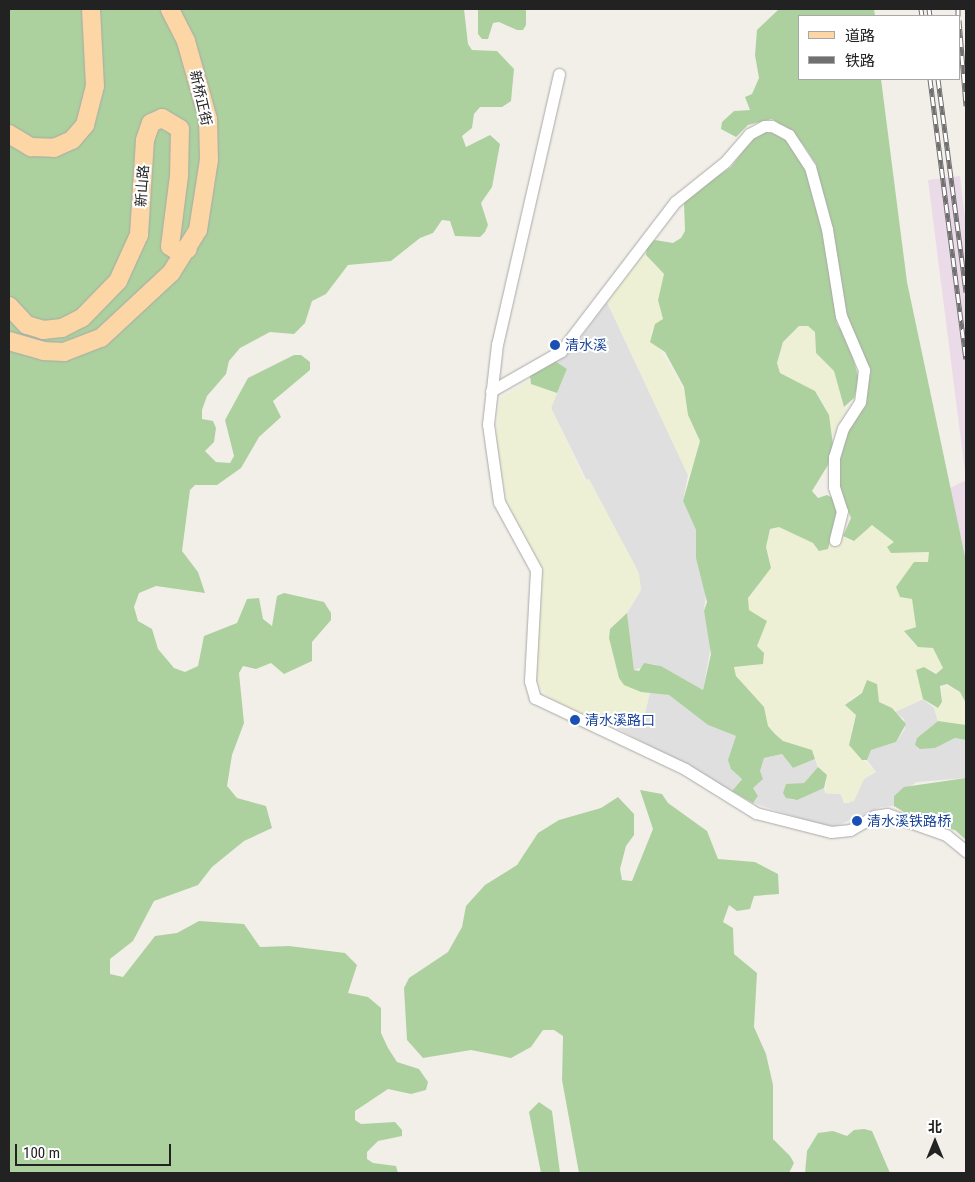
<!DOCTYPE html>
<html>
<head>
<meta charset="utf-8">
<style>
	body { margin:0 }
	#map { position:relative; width:975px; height:1182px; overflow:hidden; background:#f2efe9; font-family:"Roboto Condensed","Noto Sans SC",sans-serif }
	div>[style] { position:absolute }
	.residential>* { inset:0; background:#e0dfdf }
	.industrial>* { inset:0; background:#ebdbe8 }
	.farmland>* { inset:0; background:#eef0d5 }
	.forest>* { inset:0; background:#add19e }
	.roads { filter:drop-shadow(0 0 1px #a9a9a9) drop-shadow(0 0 1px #a9a9a9) }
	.street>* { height:11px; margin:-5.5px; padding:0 5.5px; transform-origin:5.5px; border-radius:5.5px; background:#fff }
	.primary>* { height:18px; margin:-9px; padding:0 9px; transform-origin:9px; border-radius:9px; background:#fcd6a4 }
	.rail>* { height:5px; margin-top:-2.5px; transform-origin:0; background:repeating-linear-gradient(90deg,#fff 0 9px,#707070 0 18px); box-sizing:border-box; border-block:1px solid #707070 }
	.dots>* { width:14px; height:14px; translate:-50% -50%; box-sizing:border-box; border:2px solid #fff; border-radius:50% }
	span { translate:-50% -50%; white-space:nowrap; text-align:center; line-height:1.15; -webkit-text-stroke:4px #fff; paint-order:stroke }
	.street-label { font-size:14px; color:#222 }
	.transit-label { font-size:14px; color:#164399 }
	.left { translate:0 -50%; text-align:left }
	.frame { position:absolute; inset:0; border:10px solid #222; pointer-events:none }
	.legend { position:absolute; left:798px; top:15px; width:162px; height:65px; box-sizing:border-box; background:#fff; border:1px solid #a7a7a7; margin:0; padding:6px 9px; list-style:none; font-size:15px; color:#222 }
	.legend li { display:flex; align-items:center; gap:10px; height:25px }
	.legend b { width:25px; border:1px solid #a7a7a7 }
	.north { position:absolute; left:910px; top:1117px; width:50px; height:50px; -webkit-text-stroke:4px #fff; paint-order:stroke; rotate:0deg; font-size:14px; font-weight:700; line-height:20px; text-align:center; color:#222 }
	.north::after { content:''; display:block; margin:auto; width:18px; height:22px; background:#222; clip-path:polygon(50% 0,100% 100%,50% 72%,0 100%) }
	.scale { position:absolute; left:15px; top:1144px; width:156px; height:22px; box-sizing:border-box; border:2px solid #222; border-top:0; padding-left:6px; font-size:15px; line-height:18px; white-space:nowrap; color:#222; -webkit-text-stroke:4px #fff; paint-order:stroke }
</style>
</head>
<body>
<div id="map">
	<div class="residential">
		<div style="clip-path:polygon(607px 302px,688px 475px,683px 501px,696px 530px,697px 558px,706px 592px,704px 611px,711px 646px,703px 690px,661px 666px,653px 664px,634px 670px,627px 613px,641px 590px,551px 408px,567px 369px,555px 361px,575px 346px)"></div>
		<div style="clip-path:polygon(650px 692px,669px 695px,708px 725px,736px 736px,737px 775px,742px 778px,732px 791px,617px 728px,633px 727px,644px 717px)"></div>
		<div style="clip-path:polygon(923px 699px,934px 708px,938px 721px,917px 738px,943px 744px,955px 738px,966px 740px,966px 778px,917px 782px,894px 796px,894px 806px,881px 807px,836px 826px,824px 826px,753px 803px,758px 796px,753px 788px,764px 758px,782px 754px,793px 768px,815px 759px,818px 767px,804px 783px,796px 784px,789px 799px,795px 800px,824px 788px,825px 793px,841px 794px,844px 803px,849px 803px,862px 780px,876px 772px,867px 760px,871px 750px,896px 742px,905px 729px,904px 719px,895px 712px)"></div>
	</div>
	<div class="industrial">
		<div style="clip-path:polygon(960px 176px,966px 225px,966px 561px,950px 488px,966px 480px,928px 180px)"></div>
	</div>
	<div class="farmland">
		<div style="clip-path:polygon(647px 246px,651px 262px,664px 274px,658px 300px,663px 319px,650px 332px,687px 395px,688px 415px,700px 441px,697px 459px,688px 475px,607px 302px)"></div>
		<div style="clip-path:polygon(799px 326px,808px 326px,815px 332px,816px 353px,834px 371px,844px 407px,847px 408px,833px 436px,826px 407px,815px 391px,780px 373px,777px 363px,783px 342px)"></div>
		<div style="clip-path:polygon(528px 381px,557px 393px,551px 408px,585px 480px,589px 479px,639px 573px,641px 590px,627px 613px,610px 629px,609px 638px,619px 679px,641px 692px,650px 692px,644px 717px,633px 727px,617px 728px,551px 700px,536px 683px,542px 568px,507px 503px,496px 437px,500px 398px)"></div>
		<div style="clip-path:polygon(868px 525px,878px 528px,891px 539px,894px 542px,891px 553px,929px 552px,928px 562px,911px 568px,896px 587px,900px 597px,912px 599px,916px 627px,907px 629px,908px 637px,915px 645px,933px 648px,943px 668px,939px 674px,925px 667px,916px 673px,924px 689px,923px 699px,895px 712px,862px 693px,851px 697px,847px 707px,856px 715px,851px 729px,855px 752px,876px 772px,865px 777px,854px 801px,846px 803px,840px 794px,825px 793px,827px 775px,818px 767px,812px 750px,783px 741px,768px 726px,764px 707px,741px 684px,733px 667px,754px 666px,758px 637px,767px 622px,749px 610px,748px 598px,759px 585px,770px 557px,766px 547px,770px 529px,779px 527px,813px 543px,830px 539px,833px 531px,851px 542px)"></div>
		<div style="clip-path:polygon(942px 684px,960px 692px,966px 703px,966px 725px,938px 721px,934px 708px,942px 702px)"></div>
	</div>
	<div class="forest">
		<div style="clip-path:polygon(9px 9px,464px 9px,468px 44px,472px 50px,497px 51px,514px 69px,511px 101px,502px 107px,480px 107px,474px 114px,472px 128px,462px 136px,466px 147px,490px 135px,500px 144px,492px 187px,481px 203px,488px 225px,485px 232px,480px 237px,455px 236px,450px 221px,442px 220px,433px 233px,420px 238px,391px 261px,348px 265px,326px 294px,312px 301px,305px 323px,294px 334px,270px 332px,240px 348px,229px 361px,226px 374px,207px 396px,202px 410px,202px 419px,213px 421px,216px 428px,214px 442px,205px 451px,216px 462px,230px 463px,234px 456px,225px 420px,248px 378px,294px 355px,301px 355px,310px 362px,310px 370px,273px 401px,281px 417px,259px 437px,241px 468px,217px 485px,195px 485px,190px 490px,182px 551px,198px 572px,205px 593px,156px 586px,139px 593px,134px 607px,138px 621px,152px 629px,158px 649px,174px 668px,185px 672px,198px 666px,204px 636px,237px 623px,247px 599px,259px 598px,263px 619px,272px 626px,277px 596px,284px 593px,324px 602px,331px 613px,331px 620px,312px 642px,312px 661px,284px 674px,271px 663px,256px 669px,243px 666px,239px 673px,244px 723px,232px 755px,227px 786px,237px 798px,266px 806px,272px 828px,244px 841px,212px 867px,198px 885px,154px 901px,133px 941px,110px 959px,110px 974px,123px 977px,155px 936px,177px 933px,199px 921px,244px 924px,260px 947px,289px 946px,345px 953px,357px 965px,348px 993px,368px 997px,381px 1008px,381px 1033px,388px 1048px,397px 1062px,419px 1069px,428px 1082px,426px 1090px,411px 1094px,388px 1089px,355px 1111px,355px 1120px,361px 1124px,395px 1122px,402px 1130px,402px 1136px,378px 1141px,367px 1152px,367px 1159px,373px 1163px,396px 1166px,398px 1173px,9px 1173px)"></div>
		<div style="clip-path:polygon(478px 9px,526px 9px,526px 25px,523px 30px,517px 30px,499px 22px,493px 23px,488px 39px,482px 39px,478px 34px)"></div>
		<div style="clip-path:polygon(779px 9px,874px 9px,875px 16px,799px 16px,799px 79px,881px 79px,907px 282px,966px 561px,966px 703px,960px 692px,947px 684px,940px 686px,942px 702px,938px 708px,923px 699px,916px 670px,924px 667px,936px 674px,943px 668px,933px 648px,918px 647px,904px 631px,916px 627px,912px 599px,900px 597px,896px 587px,914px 562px,928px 562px,929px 552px,891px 553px,887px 547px,894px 542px,872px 525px,854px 541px,843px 536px,851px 518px,839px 488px,839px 451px,846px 430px,865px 405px,869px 367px,846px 322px,816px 164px,802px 143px,772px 119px,748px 125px,736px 137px,721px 129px,722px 122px,734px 111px,750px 110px,745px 97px,752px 94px,759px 78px,755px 55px,757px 30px)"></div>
		<div style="clip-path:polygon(765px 132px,777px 134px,792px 145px,805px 167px,822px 223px,837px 324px,848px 339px,859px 380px,854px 398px,844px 407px,834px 371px,816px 353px,815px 332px,808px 326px,799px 326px,783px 342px,777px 363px,780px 373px,815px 391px,829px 415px,833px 445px,828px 465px,812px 491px,818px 498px,827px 495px,837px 500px,838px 510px,828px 549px,819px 551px,813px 543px,779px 527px,770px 529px,766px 547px,771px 568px,748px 598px,749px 610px,767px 621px,757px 646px,764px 653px,763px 664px,734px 667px,736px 676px,764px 707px,768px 726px,775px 734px,783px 741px,812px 750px,815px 759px,793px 768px,782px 754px,764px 758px,760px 771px,763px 779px,753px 788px,758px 796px,753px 803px,732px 791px,742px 779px,731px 769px,728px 760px,736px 736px,708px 725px,669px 695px,641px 692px,624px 685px,619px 678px,609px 638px,610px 629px,627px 613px,634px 670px,639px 671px,644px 663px,661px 666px,703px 690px,711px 654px,704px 611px,707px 602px,696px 558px,696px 530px,683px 501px,700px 441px,688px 415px,684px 387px,665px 352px,650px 342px,655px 324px,663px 319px,658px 300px,664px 274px,646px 255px,647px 246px,655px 240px,673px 243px,681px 238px,685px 231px,684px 203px,690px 195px,731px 167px,752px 139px)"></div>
		<div style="clip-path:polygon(555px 361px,567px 369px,557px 393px,531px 384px,530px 375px)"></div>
		<div style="clip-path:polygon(867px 680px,877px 684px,879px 702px,892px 708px,906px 724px,896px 742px,871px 750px,867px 760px,862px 760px,849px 745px,856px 715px,845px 705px,862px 693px)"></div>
		<div style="clip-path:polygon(938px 721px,966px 725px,966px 740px,955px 738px,935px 748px,920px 749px,915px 745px,917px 738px)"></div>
		<div style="clip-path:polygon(818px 767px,827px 775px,824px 788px,797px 800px,786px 798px,783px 793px,786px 784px,804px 783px)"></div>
		<div style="clip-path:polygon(966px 778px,966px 840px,955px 830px,922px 823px,894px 806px,894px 796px,904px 787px)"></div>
		<div style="clip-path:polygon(640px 790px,662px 794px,668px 803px,707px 831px,718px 859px,755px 862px,778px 874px,779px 894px,754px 896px,750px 909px,737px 911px,729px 905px,723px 922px,733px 928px,734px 954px,757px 973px,754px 1027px,766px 1054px,773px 1085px,773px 1139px,790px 1156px,794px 1163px,789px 1173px,579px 1173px,562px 1080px,563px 1036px,554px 1030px,543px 1030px,531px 1047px,511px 1058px,471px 1050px,423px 1058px,407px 1040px,404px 988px,409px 978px,448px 952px,462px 927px,466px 906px,485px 885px,517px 865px,538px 833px,559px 820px,601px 808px,618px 797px,634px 814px,634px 835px,626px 846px,620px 869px,622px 880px,632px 881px,653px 829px)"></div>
		<div style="clip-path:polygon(539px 1102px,552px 1111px,560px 1173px,541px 1173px,529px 1112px)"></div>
		<div style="clip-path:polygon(864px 1129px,872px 1131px,890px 1173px,805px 1173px,807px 1151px,818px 1133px,833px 1131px,847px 1136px,854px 1130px)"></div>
	</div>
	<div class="roads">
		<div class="street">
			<div style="left:559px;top:74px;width:277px;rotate:102.9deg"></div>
			<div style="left:497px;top:344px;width:81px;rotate:96.4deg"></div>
			<div style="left:488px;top:424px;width:79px;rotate:82deg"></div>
			<div style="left:499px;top:502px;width:77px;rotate:61.4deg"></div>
			<div style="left:536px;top:570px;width:111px;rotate:93.1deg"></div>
			<div style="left:530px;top:681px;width:18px;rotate:74deg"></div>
			<div style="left:535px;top:698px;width:166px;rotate:25.3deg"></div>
			<div style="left:685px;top:769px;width:84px;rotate:31.8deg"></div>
			<div style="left:756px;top:813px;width:77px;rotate:14.2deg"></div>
			<div style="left:831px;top:832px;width:19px;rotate:-6deg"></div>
			<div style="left:850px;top:830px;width:28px;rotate:-30deg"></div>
			<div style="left:874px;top:816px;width:13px;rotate:-9deg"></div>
			<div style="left:887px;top:814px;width:63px;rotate:19.6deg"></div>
			<div style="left:946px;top:835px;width:26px;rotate:39deg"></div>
			<div style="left:491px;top:391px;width:81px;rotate:-29.7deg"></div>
			<div style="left:561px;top:351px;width:188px;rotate:-52.6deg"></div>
			<div style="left:675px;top:202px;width:64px;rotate:-38.7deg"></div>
			<div style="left:725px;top:162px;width:37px;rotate:-49deg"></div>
			<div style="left:749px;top:134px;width:17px;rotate:-28deg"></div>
			<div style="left:764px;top:126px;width:8px"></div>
			<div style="left:772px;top:126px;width:19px;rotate:28deg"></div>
			<div style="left:789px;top:135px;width:38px;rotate:57deg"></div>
			<div style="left:810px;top:167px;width:64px;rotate:74.7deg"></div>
			<div style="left:827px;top:229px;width:88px;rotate:80.9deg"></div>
			<div style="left:841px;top:316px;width:59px;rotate:66.9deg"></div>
			<div style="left:864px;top:370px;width:32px;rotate:97deg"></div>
			<div style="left:860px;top:402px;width:31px;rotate:123deg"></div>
			<div style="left:843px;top:428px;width:30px;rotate:107deg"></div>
			<div style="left:834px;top:457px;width:30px;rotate:90deg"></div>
			<div style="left:834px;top:487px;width:25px;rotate:72deg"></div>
			<div style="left:842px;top:511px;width:30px;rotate:104deg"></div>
		</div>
		<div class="primary">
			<div style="left:9px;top:134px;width:26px;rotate:31deg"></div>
			<div style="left:31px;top:147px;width:23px;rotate:2deg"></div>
			<div style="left:54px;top:148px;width:20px;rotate:-24deg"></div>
			<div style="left:72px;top:140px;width:20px;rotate:-49deg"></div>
			<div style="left:85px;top:125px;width:40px;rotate:-75.6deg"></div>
			<div style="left:95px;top:86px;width:77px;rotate:-93deg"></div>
			<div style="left:9px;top:306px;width:26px;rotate:47deg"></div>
			<div style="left:27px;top:325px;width:17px;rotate:17deg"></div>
			<div style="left:43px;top:330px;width:19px;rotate:-6deg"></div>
			<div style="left:62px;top:328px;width:22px;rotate:-27deg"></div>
			<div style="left:82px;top:318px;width:52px;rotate:-45.8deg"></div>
			<div style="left:118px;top:281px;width:51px;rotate:-65.5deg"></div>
			<div style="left:139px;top:235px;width:95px;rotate:-86.4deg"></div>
			<div style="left:145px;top:140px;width:18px;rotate:-71deg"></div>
			<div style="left:151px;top:123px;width:12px;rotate:-24deg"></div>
			<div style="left:162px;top:118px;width:21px;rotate:31deg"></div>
			<div style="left:180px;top:129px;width:47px;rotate:91.2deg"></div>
			<div style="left:179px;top:176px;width:71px;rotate:97.3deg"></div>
			<div style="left:170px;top:246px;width:9px;rotate:36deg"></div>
			<div style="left:177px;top:251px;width:11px;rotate:-10deg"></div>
			<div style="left:9px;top:341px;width:35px;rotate:16deg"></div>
			<div style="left:43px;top:351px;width:21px;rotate:3deg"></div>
			<div style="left:64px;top:352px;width:40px;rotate:-21deg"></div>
			<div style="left:101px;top:338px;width:96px;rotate:-42.9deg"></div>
			<div style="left:171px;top:273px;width:51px;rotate:-57.9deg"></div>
			<div style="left:198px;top:230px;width:71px;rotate:-81.1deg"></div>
			<div style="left:209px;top:160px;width:41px;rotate:-91.4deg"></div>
			<div style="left:208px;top:119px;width:81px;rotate:-105.8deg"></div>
			<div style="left:186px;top:41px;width:36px;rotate:-117deg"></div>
		</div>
	</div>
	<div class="rail">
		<div style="left:921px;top:9px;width:7px;rotate:82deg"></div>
		<div style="left:929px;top:9px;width:7px;rotate:82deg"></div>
		<div style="left:958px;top:9px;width:7px;rotate:90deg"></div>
		<div style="left:959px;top:20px;width:86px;rotate:85.3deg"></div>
		<div style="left:930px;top:79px;width:282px;rotate:82.7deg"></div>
		<div style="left:938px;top:79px;width:215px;rotate:82.5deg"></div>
	</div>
	<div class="dots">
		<div style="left:555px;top:345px;background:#1a4fb4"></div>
		<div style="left:575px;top:720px;background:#1a4fb4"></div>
		<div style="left:857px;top:821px;background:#1a4fb4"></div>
	</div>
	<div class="street-label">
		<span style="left:201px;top:98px;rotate:77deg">新桥正街</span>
		<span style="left:142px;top:186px;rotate:-86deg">新山路</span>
	</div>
	<div class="transit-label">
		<span class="left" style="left:565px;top:345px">清水溪</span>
		<span class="left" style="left:585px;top:720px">清水溪路口</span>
		<span class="left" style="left:867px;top:821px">清水溪铁路桥</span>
	</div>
	<div class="frame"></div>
	<ul class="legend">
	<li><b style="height:6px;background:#fcd6a4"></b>道路</li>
	<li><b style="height:6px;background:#707070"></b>铁路</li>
	</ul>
	<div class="north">北</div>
	<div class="scale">100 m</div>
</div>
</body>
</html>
